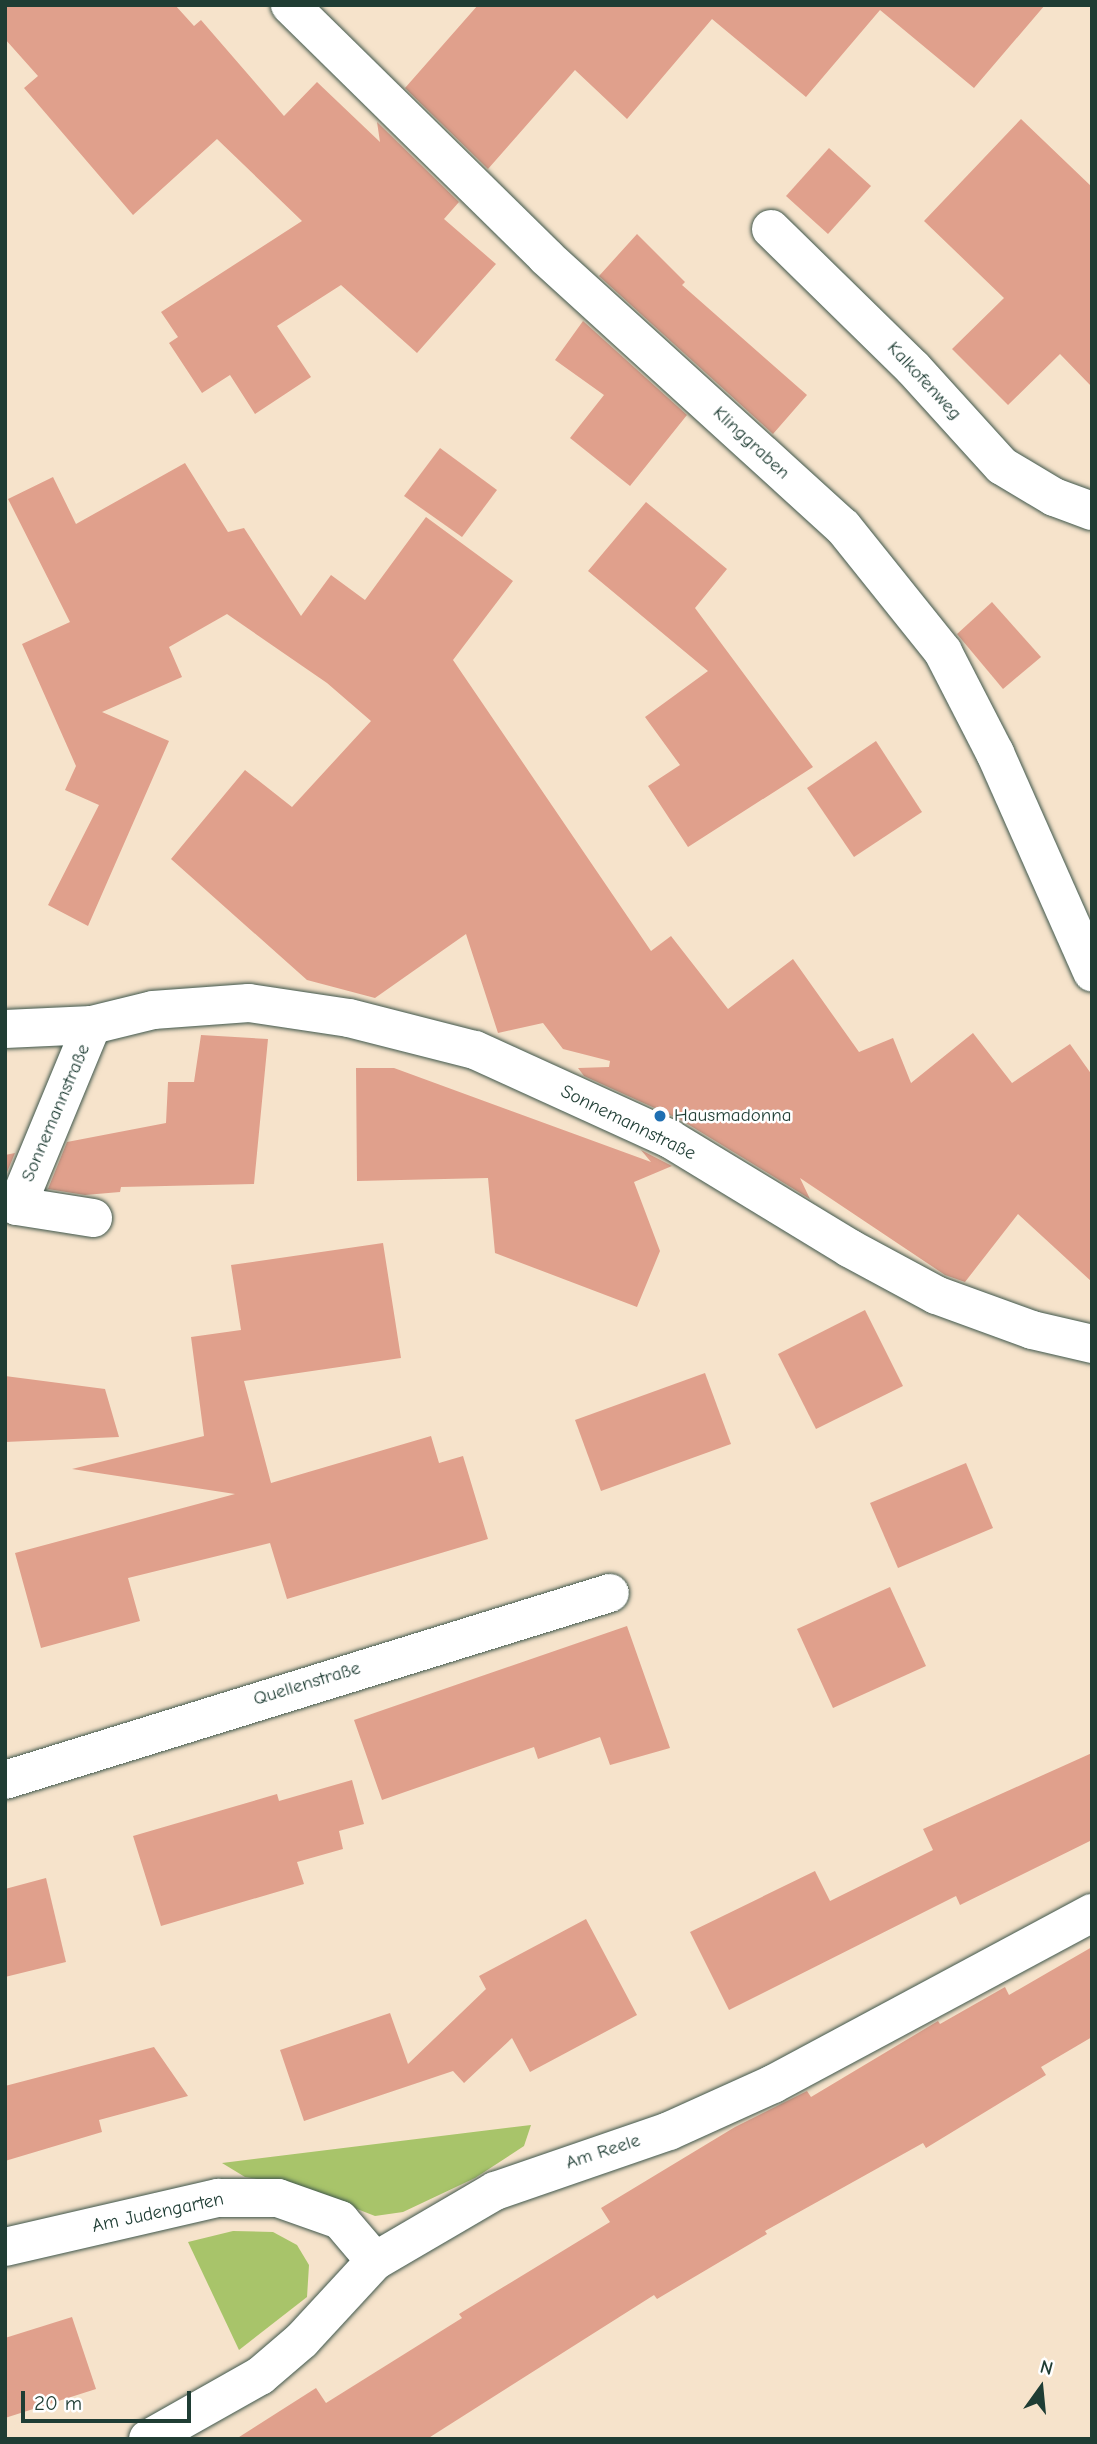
<!DOCTYPE html>
<html>
<head>
<meta charset="utf-8">
<style>
	body { margin:0 }
	#map { position:relative; width:1097px; height:2444px; overflow:hidden; background:#f6e3cb; font-family:"Comic Neue",sans-serif }
	div>[style] { position:absolute }
	.green>* { inset:0; background:#a8c46a }
	.building>* { inset:0; background:#e0a08c }
	.roads { filter:drop-shadow(0 0 2px #3f564b) drop-shadow(0 0 2px #3f564b) }
	.minor>* { height:38px; margin:-19px; padding:0 19px; transform-origin:19px; border-radius:19px; background:#fff }
	.dots>* { width:19px; height:19px; translate:-50% -50%; box-sizing:border-box; border:4px solid #fff; border-radius:50% }
	span { translate:-50% -50%; white-space:nowrap; text-align:center; line-height:1.15; -webkit-text-stroke:5px #fff; paint-order:stroke }
	.street-label { font-size:19px; color:#1f3d34 }
	.poi-label { font-size:19px; color:#1f3d34 }
	.left { translate:0 -50%; text-align:left }
	.frame { position:absolute; inset:0; border:7px solid #1f3d34; pointer-events:none }
	.north { position:absolute; left:1006px; top:2353px; width:70px; height:70px; -webkit-text-stroke:5px #fff; paint-order:stroke; rotate:15deg; font-size:19px; font-weight:700; line-height:28px; text-align:center; color:#1f3d34 }
	.north::after { content:''; display:block; margin:auto; width:24px; height:32px; background:#1f3d34; clip-path:polygon(50% 0,100% 100%,50% 72%,0 100%) }
	.scale { position:absolute; left:21px; top:2391px; width:170px; height:32px; box-sizing:border-box; border:4px solid #1f3d34; border-top:0; padding-left:9px; font-size:21px; line-height:24px; white-space:nowrap; color:#1f3d34; -webkit-text-stroke:5px #fff; paint-order:stroke }
</style>
</head>
<body>
<div id="map">
	<div class="green">
		<div style="clip-path:polygon(531px 2125px,524px 2146px,475px 2178px,403px 2212px,375px 2216px,298px 2186px,245px 2177px,222px 2163px)"></div>
		<div style="clip-path:polygon(233px 2231px,273px 2232px,297px 2245px,309px 2265px,307px 2297px,239px 2350px,188px 2242px)"></div>
	</div>
	<div class="building">
		<div style="clip-path:polygon(5px 5px,175px 5px,194px 26px,201px 20px,284px 116px,317px 82px,380px 142px,377px 122px,459px 202px,444px 219px,496px 264px,417px 353px,341px 285px,277px 326px,311px 377px,255px 414px,230px 375px,202px 393px,169px 343px,178px 337px,161px 312px,302px 221px,217px 139px,133px 215px,24px 88px,38px 76px,5px 39px)"></div>
		<div style="clip-path:polygon(478px 5px,1045px 5px,974px 88px,880px 10px,806px 97px,712px 19px,627px 119px,575px 70px,488px 169px,405px 88px)"></div>
		<div style="clip-path:polygon(1021px 119px,1092px 187px,1092px 387px,1060px 354px,1008px 405px,952px 349px,1004px 298px,924px 221px)"></div>
		<div style="clip-path:polygon(829px 148px,871px 186px,828px 234px,786px 196px)"></div>
		<div style="clip-path:polygon(637px 234px,685px 282px,682px 285px,807px 395px,773px 434px,599px 276px)"></div>
		<div style="clip-path:polygon(583px 321px,687px 415px,630px 486px,570px 438px,604px 395px,555px 360px)"></div>
		<div style="clip-path:polygon(440px 448px,497px 490px,462px 537px,404px 496px)"></div>
		<div style="clip-path:polygon(185px 463px,228px 532px,244px 528px,301px 616px,331px 575px,365px 600px,426px 517px,513px 581px,453px 660px,651px 951px,671px 936px,728px 1009px,793px 959px,859px 1052px,893px 1038px,911px 1083px,973px 1033px,1012px 1083px,1070px 1044px,1092px 1075px,1092px 1282px,1018px 1214px,965px 1282px,945px 1275px,800px 1178px,810px 1199px,681px 1120px,584px 1076px,578px 1068px,609px 1067px,610px 1061px,563px 1049px,543px 1023px,498px 1033px,466px 934px,375px 998px,307px 980px,171px 859px,245px 770px,292px 807px,371px 721px,327px 683px,227px 614px,169px 647px,182px 677px,102px 712px,169px 741px,88px 926px,48px 905px,99px 805px,65px 790px,76px 766px,22px 644px,70px 622px,8px 499px,53px 477px,76px 524px)"></div>
		<div style="clip-path:polygon(646px 502px,727px 569px,695px 608px,813px 767px,688px 847px,648px 786px,680px 765px,645px 717px,708px 671px,588px 571px)"></div>
		<div style="clip-path:polygon(992px 602px,1041px 657px,1003px 689px,957px 634px)"></div>
		<div style="clip-path:polygon(876px 741px,922px 812px,854px 857px,807px 788px)"></div>
		<div style="clip-path:polygon(201px 1035px,268px 1039px,254px 1184px,121px 1187px,120px 1192px,85px 1195px,48px 1189px,67px 1142px,166px 1123px,168px 1082px,194px 1082px)"></div>
		<div style="clip-path:polygon(356px 1068px,394px 1068px,651px 1162px,641px 1150px,672px 1166px,634px 1182px,660px 1251px,637px 1307px,495px 1253px,488px 1178px,357px 1181px)"></div>
		<div style="clip-path:polygon(15px 1153px,5px 1177px,5px 1155px)"></div>
		<div style="clip-path:polygon(383px 1243px,401px 1358px,244px 1381px,271px 1483px,431px 1436px,439px 1463px,463px 1456px,488px 1539px,287px 1599px,270px 1543px,128px 1578px,140px 1621px,41px 1648px,15px 1553px,235px 1494px,72px 1469px,204px 1436px,191px 1337px,241px 1330px,231px 1265px)"></div>
		<div style="clip-path:polygon(865px 1310px,903px 1386px,816px 1429px,778px 1354px)"></div>
		<div style="clip-path:polygon(705px 1373px,731px 1444px,601px 1491px,575px 1420px)"></div>
		<div style="clip-path:polygon(5px 1376px,105px 1389px,119px 1437px,5px 1442px)"></div>
		<div style="clip-path:polygon(966px 1463px,993px 1528px,898px 1568px,870px 1503px)"></div>
		<div style="clip-path:polygon(890px 1587px,926px 1666px,833px 1708px,797px 1629px)"></div>
		<div style="clip-path:polygon(627px 1626px,670px 1748px,610px 1765px,600px 1737px,538px 1759px,534px 1747px,382px 1800px,354px 1720px)"></div>
		<div style="clip-path:polygon(1092px 1753px,1092px 1840px,960px 1905px,956px 1896px,729px 2010px,690px 1932px,815px 1871px,830px 1901px,933px 1850px,923px 1829px)"></div>
		<div style="clip-path:polygon(352px 1780px,364px 1824px,339px 1831px,343px 1849px,297px 1862px,304px 1884px,161px 1926px,133px 1836px,277px 1794px,279px 1801px)"></div>
		<div style="clip-path:polygon(46px 1878px,66px 1962px,5px 1977px,5px 1889px)"></div>
		<div style="clip-path:polygon(586px 1919px,637px 2015px,530px 2072px,512px 2038px,464px 2083px,453px 2071px,304px 2121px,280px 2050px,390px 2013px,408px 2064px,486px 1989px,479px 1976px)"></div>
		<div style="clip-path:polygon(1092px 1947px,1092px 2037px,1041px 2067px,1046px 2075px,926px 2148px,923px 2143px,765px 2231px,767px 2234px,657px 2299px,654px 2295px,427px 2439px,236px 2439px,316px 2388px,326px 2403px,462px 2318px,459px 2314px,610px 2222px,601px 2208px,735px 2127px,807px 2091px,811px 2097px,938px 2021px,940px 2024px,1005px 1987px,1009px 1995px)"></div>
		<div style="clip-path:polygon(154px 2047px,188px 2096px,99px 2120px,102px 2132px,5px 2161px,5px 2086px)"></div>
		<div style="clip-path:polygon(72px 2317px,96px 2389px,5px 2418px,5px 2338px)"></div>
	</div>
	<div class="roads">
		<div class="minor">
			<div style="left:290px;top:5px;width:359px;rotate:44.5deg"></div>
			<div style="left:546px;top:257px;width:401px;rotate:42.3deg"></div>
			<div style="left:843px;top:527px;width:160px;rotate:51.3deg"></div>
			<div style="left:943px;top:652px;width:114px;rotate:62.8deg"></div>
			<div style="left:995px;top:753px;width:240px;rotate:66.1deg"></div>
			<div style="left:771px;top:229px;width:199px;rotate:44.4deg"></div>
			<div style="left:913px;top:368px;width:132px;rotate:47.8deg"></div>
			<div style="left:1002px;top:466px;width:61px;rotate:30.8deg"></div>
			<div style="left:1054px;top:497px;width:40px;rotate:20.2deg"></div>
			<div style="left:92px;top:1025px;width:196px;rotate:112.5deg"></div>
			<div style="left:17px;top:1206px;width:77px;rotate:9deg"></div>
			<div style="left:5px;top:1029px;width:87px;rotate:-2.6deg"></div>
			<div style="left:92px;top:1025px;width:63px;rotate:-13.8deg"></div>
			<div style="left:153px;top:1010px;width:96px;rotate:-4.2deg"></div>
			<div style="left:249px;top:1003px;width:101px;rotate:8.5deg"></div>
			<div style="left:349px;top:1018px;width:130px;rotate:14.3deg"></div>
			<div style="left:475px;top:1050px;width:214px;rotate:24.5deg"></div>
			<div style="left:670px;top:1139px;width:210px;rotate:31.3deg"></div>
			<div style="left:849px;top:1248px;width:99px;rotate:28.4deg"></div>
			<div style="left:936px;top:1295px;width:102px;rotate:20deg"></div>
			<div style="left:1032px;top:1330px;width:62px;rotate:13.1deg"></div>
			<div style="left:5px;top:1780px;width:633px;rotate:-17.18deg"></div>
			<div style="left:5px;top:2247px;width:219px;rotate:-13deg"></div>
			<div style="left:218px;top:2198px;width:60px"></div>
			<div style="left:278px;top:2198px;width:66px;rotate:19.5deg"></div>
			<div style="left:340px;top:2220px;width:54px;rotate:49.5deg"></div>
			<div style="left:148px;top:2439px;width:129px;rotate:-29.4deg"></div>
			<div style="left:260px;top:2376px;width:55px;rotate:-40.6deg"></div>
			<div style="left:302px;top:2340px;width:108px;rotate:-47.3deg"></div>
			<div style="left:375px;top:2261px;width:139px;rotate:-30.3deg"></div>
			<div style="left:495px;top:2191px;width:184px;rotate:-19deg"></div>
			<div style="left:669px;top:2131px;width:114px;rotate:-24.3deg"></div>
			<div style="left:773px;top:2084px;width:362px;rotate:-28.2deg"></div>
		</div>
	</div>
	<div class="dots">
		<div style="left:660px;top:1116px;background:#1f6fb2"></div>
	</div>
	<div class="street-label">
		<span style="left:924px;top:381px;rotate:47deg">Kalkofenweg</span>
		<span style="left:751px;top:443px;rotate:43deg">Klinggraben</span>
		<span style="left:56px;top:1113px;rotate:-67deg">Sonnemannstraße</span>
		<span style="left:628px;top:1123px;rotate:26deg">Sonnemannstraße</span>
		<span style="left:307px;top:1684px;rotate:-17deg">Quellenstraße</span>
		<span style="left:603px;top:2152px;rotate:-18deg">Am Reele</span>
		<span style="left:158px;top:2213px;rotate:-12deg">Am Judengarten</span>
	</div>
	<div class="poi-label">
		<span class="left" style="left:674px;top:1116px">Hausmadonna</span>
	</div>
	<div class="frame"></div>
	<div class="north">N</div>
	<div class="scale">20 m</div>
</div>
</body>
</html>
